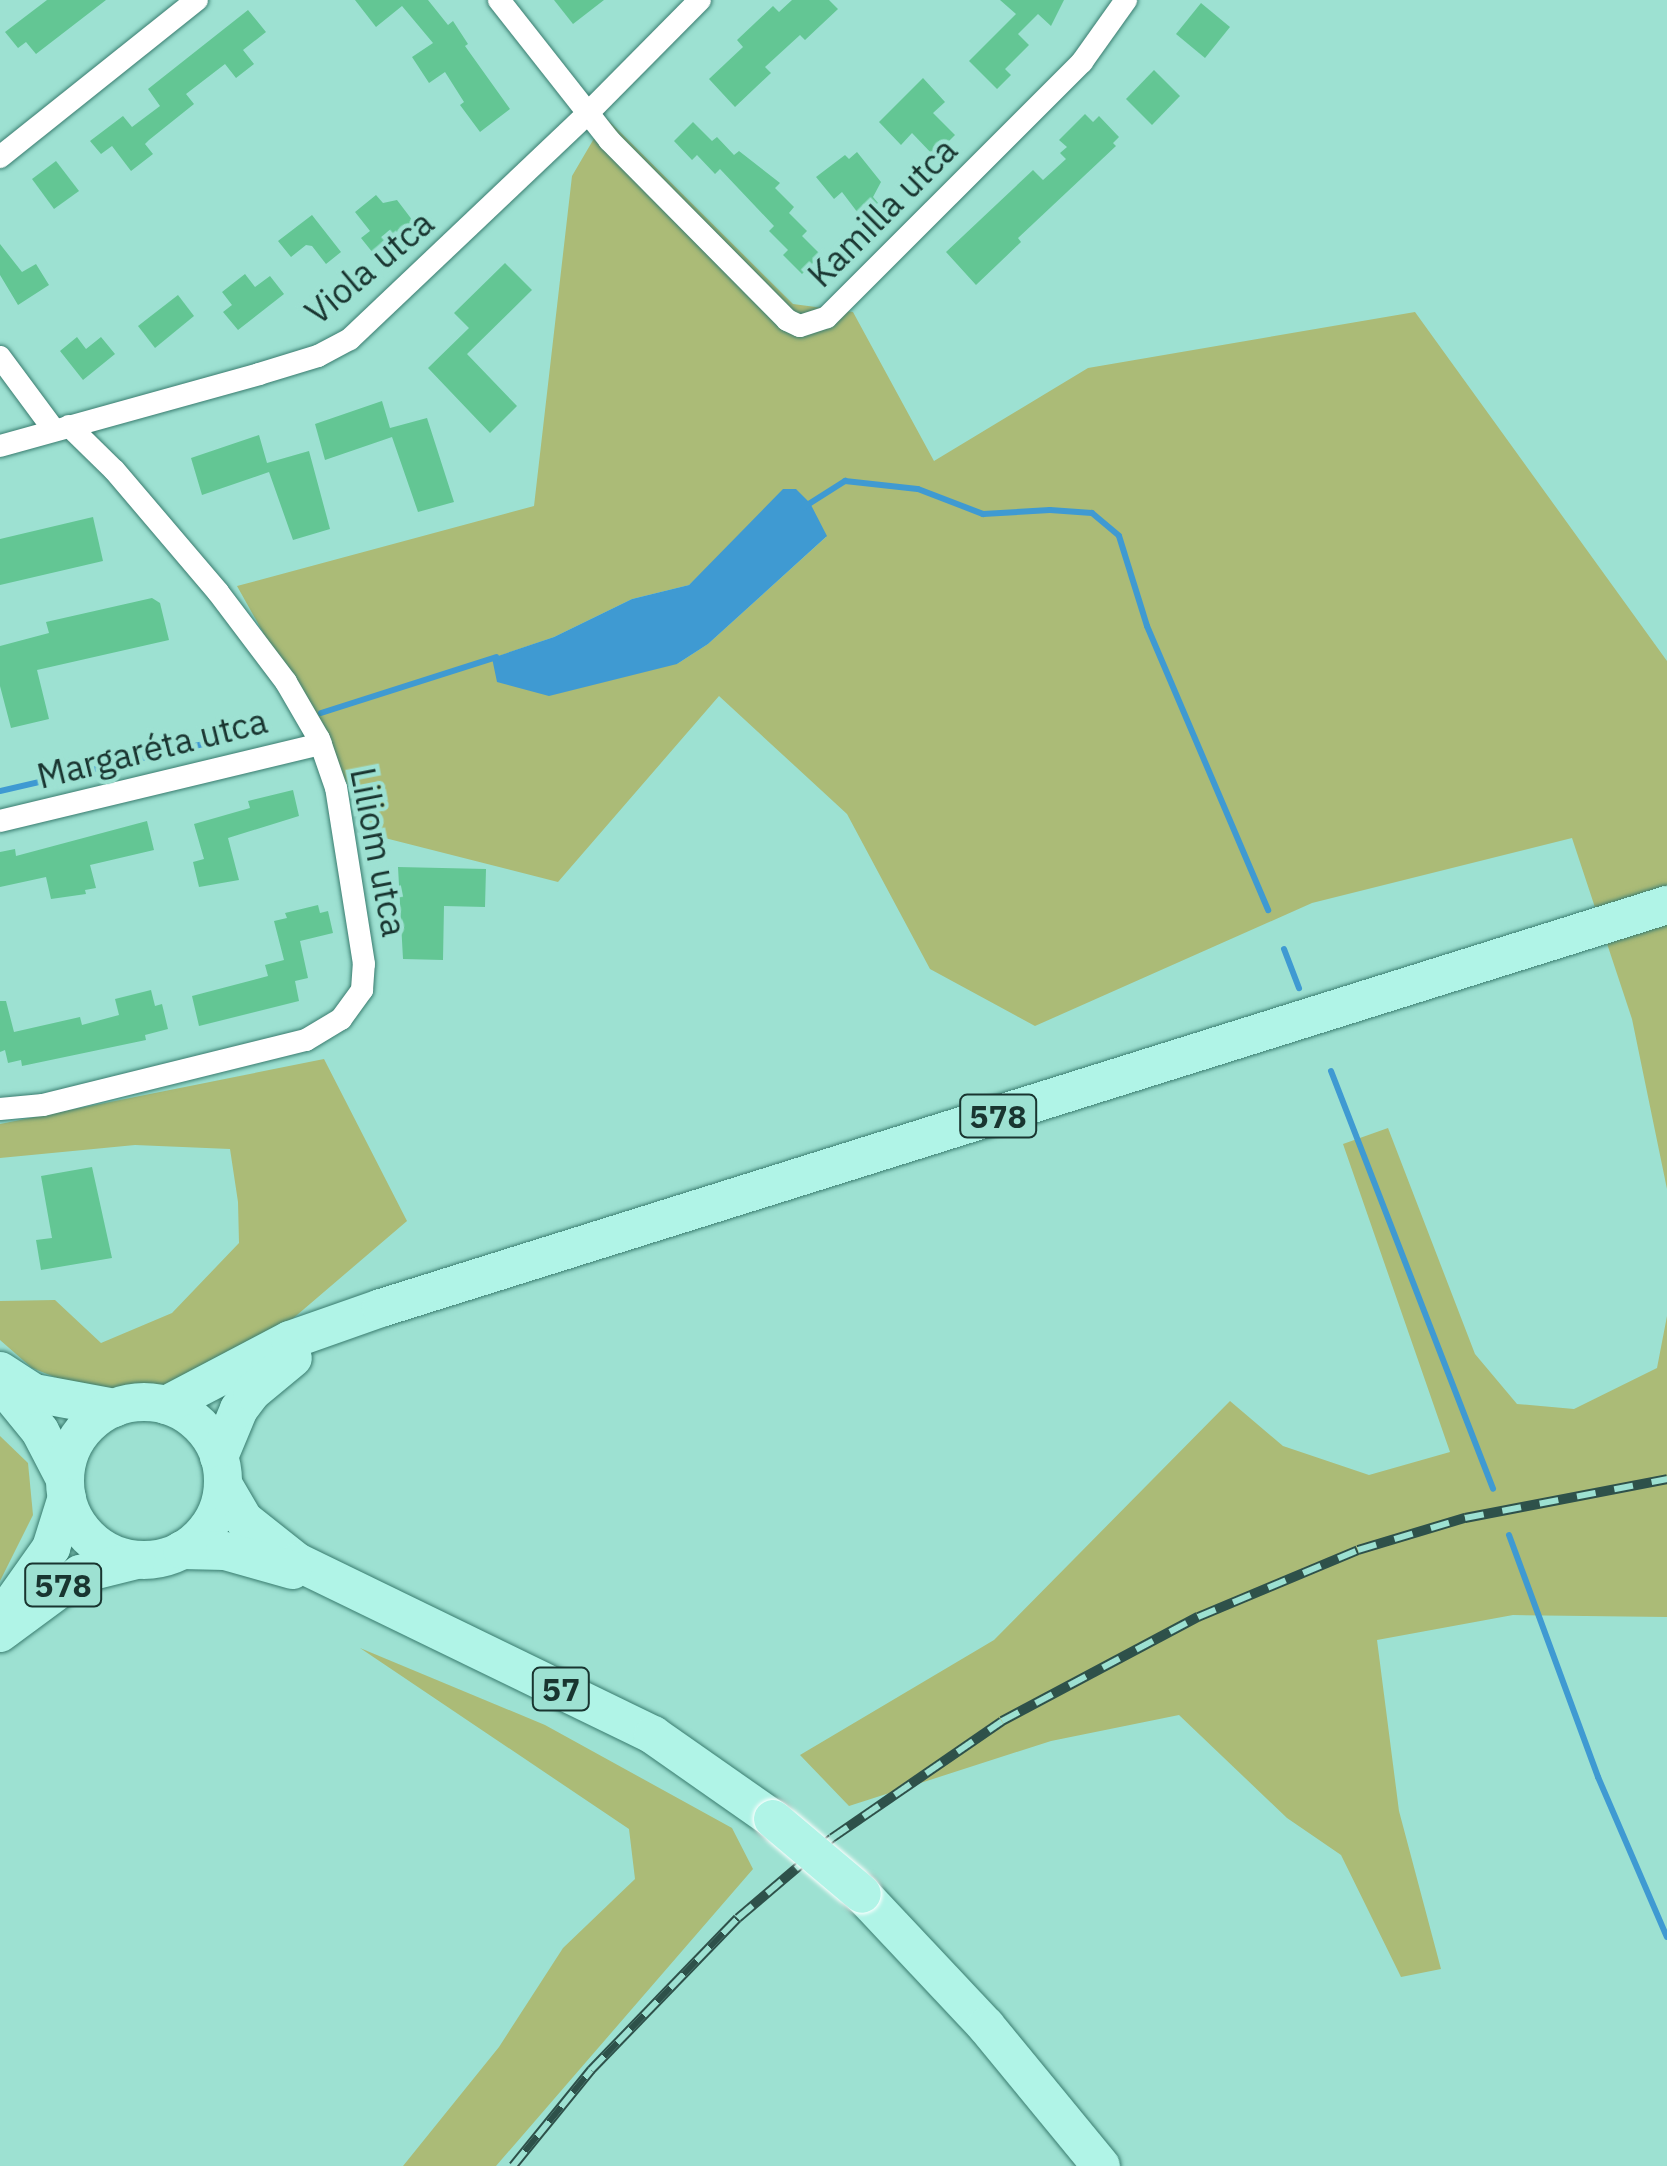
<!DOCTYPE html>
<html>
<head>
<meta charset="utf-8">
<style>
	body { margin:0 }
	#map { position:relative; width:1667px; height:2166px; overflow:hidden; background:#9de1d2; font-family:"IBM Plex Sans",sans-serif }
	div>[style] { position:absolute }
	.green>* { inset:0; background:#abbb77 }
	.water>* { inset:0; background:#3f9ad2 }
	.stream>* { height:6px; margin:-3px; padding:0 3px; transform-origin:3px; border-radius:3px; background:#3f9ad2 }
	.building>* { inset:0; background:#63c694 }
	.roads { filter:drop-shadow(0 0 2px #397c6f) drop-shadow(0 0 2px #397c6f) }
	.street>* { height:22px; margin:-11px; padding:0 11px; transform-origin:11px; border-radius:11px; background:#fff }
	.primary>* { height:38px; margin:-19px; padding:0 19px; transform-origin:19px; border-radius:19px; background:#b0f4e7 }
	.primary>.ring { margin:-19px; padding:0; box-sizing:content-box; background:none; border:38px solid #b0f4e7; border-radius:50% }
	.rail>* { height:10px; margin-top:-5px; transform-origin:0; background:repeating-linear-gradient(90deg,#9de1d2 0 19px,#2e514a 0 38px); box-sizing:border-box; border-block:2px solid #2e514a }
	.bridges { filter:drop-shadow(0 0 2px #fff) drop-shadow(0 0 2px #fff) }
	.primary-bridge>* { height:38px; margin:-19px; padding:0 19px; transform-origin:19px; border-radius:19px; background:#b0f4e7 }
	span { translate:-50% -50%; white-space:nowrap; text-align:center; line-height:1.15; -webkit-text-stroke:9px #9de1d2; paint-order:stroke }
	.shield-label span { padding:2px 8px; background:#9de1d2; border:2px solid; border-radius:8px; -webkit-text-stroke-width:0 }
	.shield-label { font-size:32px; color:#193530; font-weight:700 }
	.street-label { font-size:35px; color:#193530 }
</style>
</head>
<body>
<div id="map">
	<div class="green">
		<div style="clip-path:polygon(evenodd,606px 118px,793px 304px,853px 312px,934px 461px,1088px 368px,1415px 312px,1667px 661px,1667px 1189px,1632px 1019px,1572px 838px,1312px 903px,1035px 1026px,930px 969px,847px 814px,719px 696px,558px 882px,377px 836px,237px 586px,534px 506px,572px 176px,606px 118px,826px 537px,708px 644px,677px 664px,493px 658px,554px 637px,632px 599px,689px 585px,734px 542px,826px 537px)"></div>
		<div style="clip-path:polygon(324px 1059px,407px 1221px,283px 1327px,163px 1391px,90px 1391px,32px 1368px,0 1340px,0 1301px,55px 1300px,101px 1343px,172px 1313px,239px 1243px,238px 1202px,230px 1149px,135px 1145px,0 1158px,0 1124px)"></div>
		<div style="clip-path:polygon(1388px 1128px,1475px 1354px,1517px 1404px,1574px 1409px,1657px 1368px,1667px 1316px,1667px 1617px,1513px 1615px,1377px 1640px,1399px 1811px,1441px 1969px,1401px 1977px,1341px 1855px,1287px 1818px,1179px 1715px,1051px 1741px,849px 1806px,800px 1755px,994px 1640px,1230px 1401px,1283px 1446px,1369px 1475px,1450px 1452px,1343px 1144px)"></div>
		<div style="clip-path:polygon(0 1436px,28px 1463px,33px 1515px,0 1581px)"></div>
		<div style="clip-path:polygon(360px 1648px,545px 1725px,732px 1828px,753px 1869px,496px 2166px,403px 2166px,499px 2047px,563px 1948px,635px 1879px,629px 1829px)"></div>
	</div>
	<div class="water">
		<div style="clip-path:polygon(783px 489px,796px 489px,810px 503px,827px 536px,708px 644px,677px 664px,549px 696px,497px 682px,492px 658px,554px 637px,632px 599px,689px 585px)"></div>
	</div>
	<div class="stream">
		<div style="left:804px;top:507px;width:49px;rotate:-32.4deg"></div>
		<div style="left:845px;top:481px;width:73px;rotate:6.3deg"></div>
		<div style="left:918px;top:489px;width:70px;rotate:21deg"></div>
		<div style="left:983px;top:514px;width:67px;rotate:-3.4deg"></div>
		<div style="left:1050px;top:510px;width:42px;rotate:4.1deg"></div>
		<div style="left:1092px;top:513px;width:35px;rotate:40deg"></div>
		<div style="left:1119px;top:536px;width:94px;rotate:72.7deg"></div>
		<div style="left:1147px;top:626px;width:309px;rotate:66.9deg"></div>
		<div style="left:321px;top:713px;width:184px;rotate:-17.7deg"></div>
		<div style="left:0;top:791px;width:266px;rotate:-13deg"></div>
		<div style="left:1284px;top:949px;width:42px;rotate:69deg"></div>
		<div style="left:1331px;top:1071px;width:448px;rotate:68.8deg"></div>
		<div style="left:1509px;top:1535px;width:258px;rotate:69.8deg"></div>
		<div style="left:1598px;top:1777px;width:174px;rotate:66.7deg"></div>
	</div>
	<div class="building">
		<div style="clip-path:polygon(47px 0,106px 0,36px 54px,26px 42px,18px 48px,5px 32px)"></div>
		<div style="clip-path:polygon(355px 0,428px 0,448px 25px,453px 21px,468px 44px,465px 46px,510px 109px,480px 132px,460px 105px,464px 102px,445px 72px,429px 83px,412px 57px,433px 43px,402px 6px,376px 27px)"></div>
		<div style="clip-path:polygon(554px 0,604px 0,573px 24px)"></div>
		<div style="clip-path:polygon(792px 0,829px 0,838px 9px,805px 40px,800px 35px,765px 67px,771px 73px,735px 107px,709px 79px,743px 47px,737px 40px,773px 6px,779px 12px)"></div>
		<div style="clip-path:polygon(1000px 0,1064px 0,1051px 26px,1038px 14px,1018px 34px,1029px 45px,1005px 69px,1011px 75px,997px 89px,969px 61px,1016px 14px)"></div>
		<div style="clip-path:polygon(1201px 3px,1230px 27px,1205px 58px,1176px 34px)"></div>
		<div style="clip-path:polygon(248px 10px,266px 32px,243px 50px,254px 64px,236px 78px,225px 64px,186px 94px,194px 104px,149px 140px,145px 144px,153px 154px,131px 171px,112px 146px,101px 154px,90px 141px,123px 116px,132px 127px,160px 106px,148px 89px)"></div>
		<div style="clip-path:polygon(1154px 70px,1180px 96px,1152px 125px,1126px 99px)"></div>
		<div style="clip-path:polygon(923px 78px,945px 102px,933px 113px,955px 135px,934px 156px,912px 133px,901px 145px,879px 122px)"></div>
		<div style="clip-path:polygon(1085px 114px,1093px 122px,1099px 116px,1119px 137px,1113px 143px,1116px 146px,1018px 238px,1021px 242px,976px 285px,946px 252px,1033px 170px,1043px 180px,1066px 159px,1060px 153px,1067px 147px,1059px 140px)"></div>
		<div style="clip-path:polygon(693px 122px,712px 141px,717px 137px,734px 155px,739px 151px,780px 183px,775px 188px,794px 207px,789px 213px,807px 231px,802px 236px,821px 255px,802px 274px,783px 255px,788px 250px,769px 231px,774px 226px,720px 169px,715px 174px,697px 155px,692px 160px,674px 141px)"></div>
		<div style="clip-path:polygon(857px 152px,881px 182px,873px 197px,878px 203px,861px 217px,842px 192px,834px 199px,816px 177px,845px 155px,849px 159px)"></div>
		<div style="clip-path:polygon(56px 161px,79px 191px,54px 209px,32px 179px)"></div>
		<div style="clip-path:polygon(376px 195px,383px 203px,397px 200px,413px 221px,373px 253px,361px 238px,370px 231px,355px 212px)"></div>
		<div style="clip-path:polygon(312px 215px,341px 252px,326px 264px,312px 246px,306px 245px,291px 257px,278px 241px)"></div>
		<div style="clip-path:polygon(0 244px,22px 272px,36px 264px,49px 285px,18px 305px,0 275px)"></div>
		<div style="clip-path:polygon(505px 263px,532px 290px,467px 354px,517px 406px,490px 433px,428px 368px,469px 328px,454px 313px)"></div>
		<div style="clip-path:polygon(245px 274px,255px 287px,270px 276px,284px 294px,238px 330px,223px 312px,232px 305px,222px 292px)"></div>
		<div style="clip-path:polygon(178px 295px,194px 316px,155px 348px,138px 326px)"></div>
		<div style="clip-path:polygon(77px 337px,86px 349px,101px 337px,115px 354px,83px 380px,60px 351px)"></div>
		<div style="clip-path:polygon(382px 401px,390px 428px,427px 418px,454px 502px,418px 512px,392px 437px,325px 460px,315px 424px)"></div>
		<div style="clip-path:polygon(259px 435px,267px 463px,309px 451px,330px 529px,293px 540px,269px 472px,202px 495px,191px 458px)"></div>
		<div style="clip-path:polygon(93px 517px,103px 561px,0 585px,0 539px)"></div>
		<div style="clip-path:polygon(152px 598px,160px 603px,169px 640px,37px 670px,49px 719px,11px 728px,0 686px,0 646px,49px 633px,46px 622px)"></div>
		<div style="clip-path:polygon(293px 790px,299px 816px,228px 838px,239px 880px,199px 887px,193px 862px,204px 859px,194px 824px,250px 808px,248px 801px)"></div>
		<div style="clip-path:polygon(147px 821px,154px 850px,90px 865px,96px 888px,85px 890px,86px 894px,51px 899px,46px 877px,0 887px,0 852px,15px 849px,16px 856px)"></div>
		<div style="clip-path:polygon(398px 867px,486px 869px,485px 907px,444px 906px,443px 960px,403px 959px)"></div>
		<div style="clip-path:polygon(318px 905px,320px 913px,328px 911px,333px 933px,300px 941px,308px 978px,295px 981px,299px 1001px,199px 1026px,192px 996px,268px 976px,265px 965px,284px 960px,274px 921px,287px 918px,285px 913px)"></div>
		<div style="clip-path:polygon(151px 990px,155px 1006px,162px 1004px,168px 1029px,145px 1035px,146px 1040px,22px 1066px,21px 1060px,8px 1063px,5px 1050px,0 1052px,0 1001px,6px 1001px,14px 1032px,80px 1017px,82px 1025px,119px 1015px,115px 999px)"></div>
		<div style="clip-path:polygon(92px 1167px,112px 1258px,41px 1270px,36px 1240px,52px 1238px,41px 1176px)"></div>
	</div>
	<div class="roads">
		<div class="street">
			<div style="left:499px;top:0;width:178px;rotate:51.8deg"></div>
			<div style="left:609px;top:140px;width:253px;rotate:45.3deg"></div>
			<div style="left:787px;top:320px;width:14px;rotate:25deg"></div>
			<div style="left:800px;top:326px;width:28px;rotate:-18deg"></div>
			<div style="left:827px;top:317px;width:361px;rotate:-45deg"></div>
			<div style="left:1082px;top:62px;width:76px;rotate:-54.6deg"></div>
			<div style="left:0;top:157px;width:252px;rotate:-38.6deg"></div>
			<div style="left:0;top:357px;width:91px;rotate:53.5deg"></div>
			<div style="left:0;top:446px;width:269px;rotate:-15.5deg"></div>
			<div style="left:259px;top:374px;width:62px;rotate:-17deg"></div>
			<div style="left:318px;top:356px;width:36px;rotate:-28deg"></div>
			<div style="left:350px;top:339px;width:328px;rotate:-43.5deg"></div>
			<div style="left:588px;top:113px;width:159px;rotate:-45.3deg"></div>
			<div style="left:0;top:821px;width:330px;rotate:-13.5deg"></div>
			<div style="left:0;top:1109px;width:43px;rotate:-5.3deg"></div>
			<div style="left:43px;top:1105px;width:271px;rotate:-13.9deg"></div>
			<div style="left:306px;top:1040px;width:41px;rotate:-31deg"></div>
			<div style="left:341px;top:1019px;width:36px;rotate:-54deg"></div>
			<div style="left:362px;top:990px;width:26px;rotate:-86deg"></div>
			<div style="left:364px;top:964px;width:178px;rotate:-99deg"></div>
			<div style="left:336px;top:788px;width:52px;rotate:-109.1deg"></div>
			<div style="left:319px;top:739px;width:66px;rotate:-120.1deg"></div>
			<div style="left:286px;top:682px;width:113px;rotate:-127.1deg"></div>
			<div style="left:218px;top:592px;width:160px;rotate:-130.4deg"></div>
			<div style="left:114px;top:470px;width:63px;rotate:-135.6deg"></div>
		</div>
		<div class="primary">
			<div style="left:0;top:1371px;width:40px;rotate:32.9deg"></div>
			<div style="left:34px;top:1393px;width:82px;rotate:10.5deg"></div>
			<div style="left:0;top:1382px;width:63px;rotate:50.8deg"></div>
			<div style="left:40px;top:1431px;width:54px;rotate:62.5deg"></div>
			<div class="ring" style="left:65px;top:1402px;width:120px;height:120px"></div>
			<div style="left:166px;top:1405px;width:140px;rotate:-27.7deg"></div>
			<div style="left:290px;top:1340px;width:96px;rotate:-19.4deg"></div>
			<div style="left:381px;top:1308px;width:1348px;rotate:-17.4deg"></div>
			<div style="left:219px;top:1457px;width:52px;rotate:-67.4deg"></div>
			<div style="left:239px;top:1409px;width:21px;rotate:-53deg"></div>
			<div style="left:252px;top:1392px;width:53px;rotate:-39.7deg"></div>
			<div style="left:223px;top:1484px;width:42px;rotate:59.7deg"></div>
			<div style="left:244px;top:1520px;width:68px;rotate:38.4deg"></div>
			<div style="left:297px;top:1562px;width:396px;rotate:25.9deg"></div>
			<div style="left:653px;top:1735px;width:146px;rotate:35deg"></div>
			<div style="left:182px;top:1550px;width:43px;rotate:1.3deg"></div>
			<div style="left:225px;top:1551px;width:70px;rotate:15.8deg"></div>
			<div style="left:5px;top:1613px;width:80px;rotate:-54.7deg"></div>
			<div style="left:51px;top:1548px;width:53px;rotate:-72.6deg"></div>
			<div style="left:0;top:1633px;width:99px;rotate:-36.4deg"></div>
			<div style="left:80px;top:1574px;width:58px;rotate:-14deg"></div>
			<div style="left:862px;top:1894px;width:181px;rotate:46.8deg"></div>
			<div style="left:986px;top:2026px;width:181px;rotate:50.6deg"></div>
		</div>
	</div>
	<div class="rail">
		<div style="left:513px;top:2166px;width:124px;rotate:-50.9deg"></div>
		<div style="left:591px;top:2070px;width:211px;rotate:-46deg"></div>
		<div style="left:738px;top:1918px;width:123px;rotate:-40.4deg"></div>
		<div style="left:832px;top:1838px;width:206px;rotate:-34.5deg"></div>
		<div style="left:1002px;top:1721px;width:222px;rotate:-28deg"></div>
		<div style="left:1198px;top:1617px;width:173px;rotate:-22.7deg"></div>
		<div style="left:1358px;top:1550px;width:112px;rotate:-16.7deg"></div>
		<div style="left:1465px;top:1518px;width:206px;rotate:-10.9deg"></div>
	</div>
	<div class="bridges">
		<div class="primary-bridge">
			<div style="left:773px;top:1819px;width:116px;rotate:40.1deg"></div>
		</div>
	</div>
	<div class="shield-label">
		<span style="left:998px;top:1116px">578</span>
		<span style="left:63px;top:1585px">578</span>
		<span style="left:561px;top:1689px">57</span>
	</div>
	<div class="street-label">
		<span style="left:882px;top:212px;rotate:-45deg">Kamilla utca</span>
		<span style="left:369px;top:267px;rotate:-40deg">Viola utca</span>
		<span style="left:152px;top:748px;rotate:-14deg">Margaréta utca</span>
		<span style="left:379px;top:852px;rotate:79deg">Liliom utca</span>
	</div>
</div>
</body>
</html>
